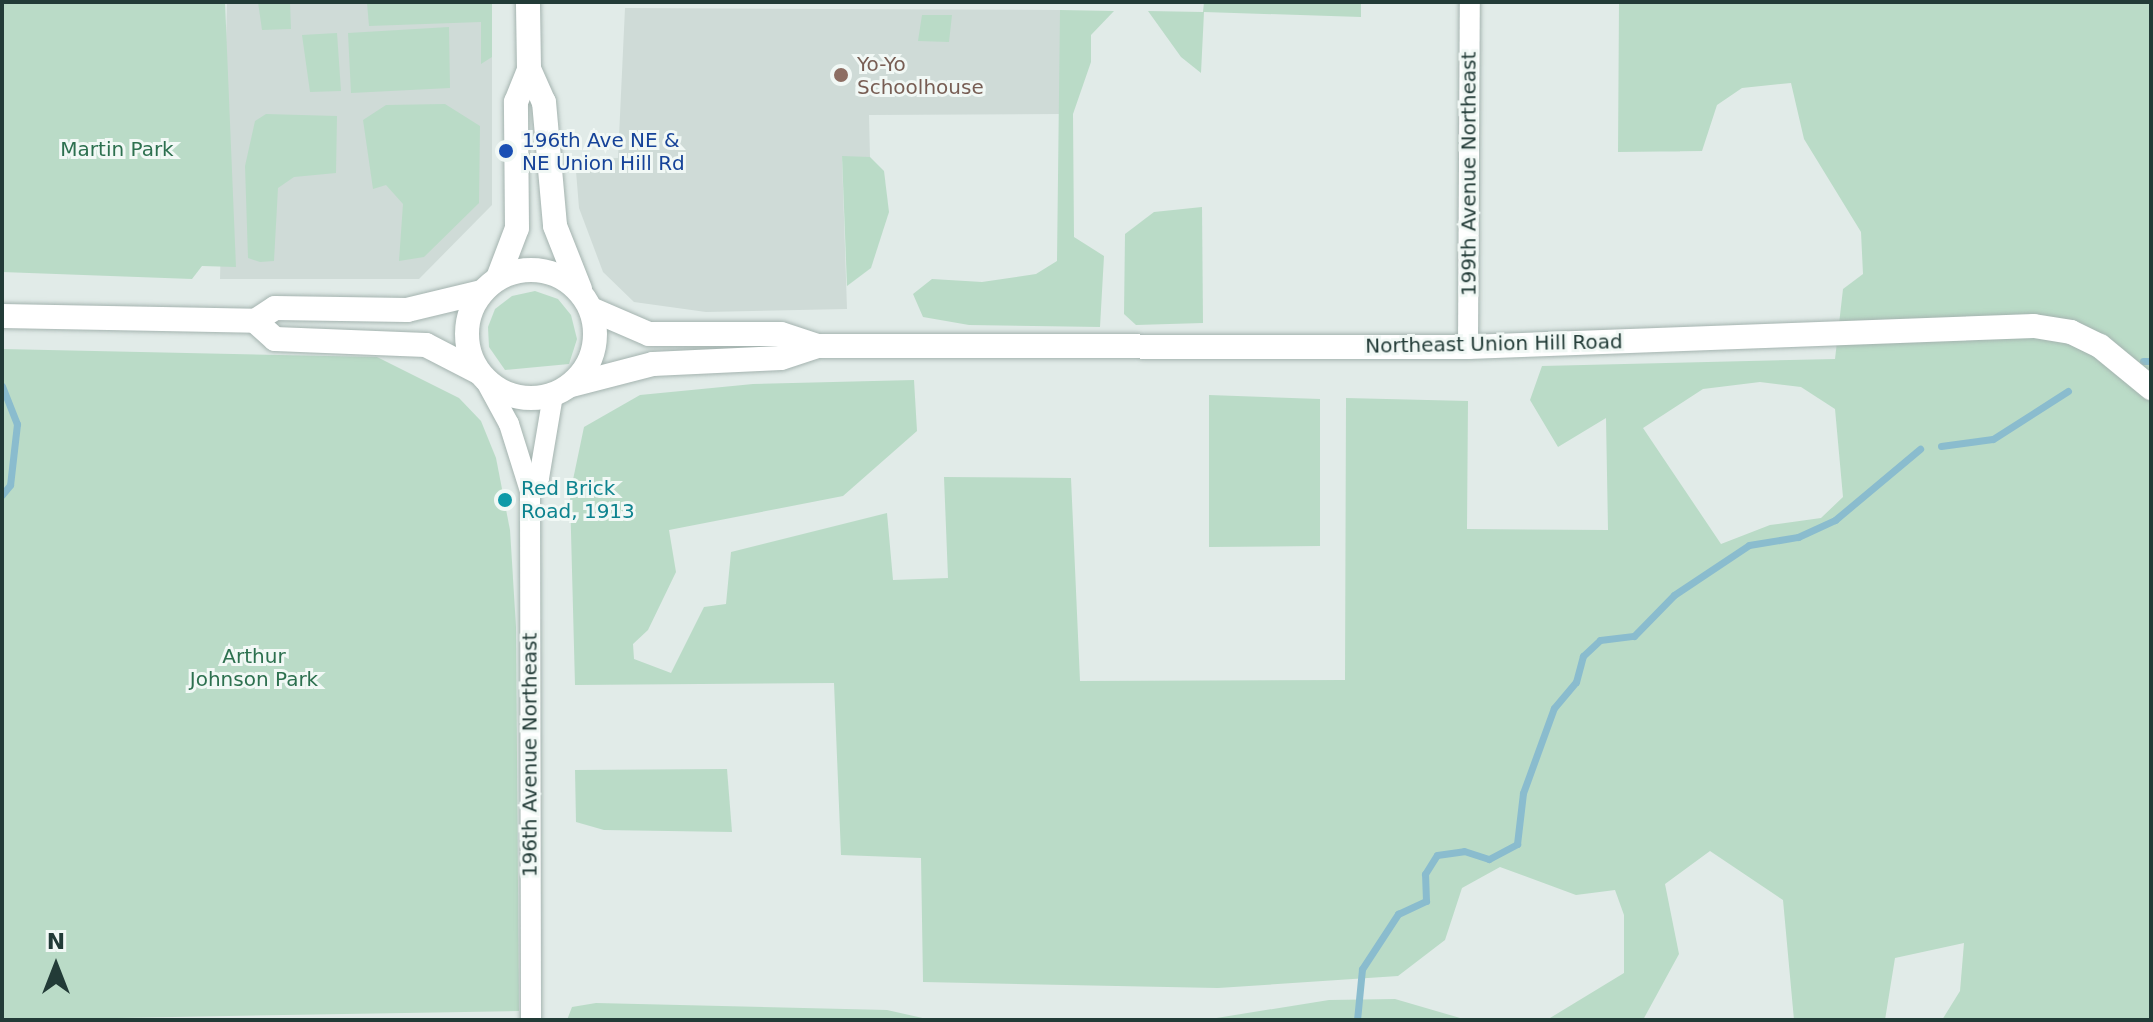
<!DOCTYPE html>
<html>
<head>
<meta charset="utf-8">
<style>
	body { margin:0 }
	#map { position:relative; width:2153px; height:1022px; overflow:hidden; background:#e1ebe8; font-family:"DejaVu Sans",sans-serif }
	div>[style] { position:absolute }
	.built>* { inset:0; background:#cfdbd7 }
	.green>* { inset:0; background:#badbc7 }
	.stream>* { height:7px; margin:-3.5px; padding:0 3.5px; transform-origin:3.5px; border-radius:3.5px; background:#8abcce }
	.roads { filter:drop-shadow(0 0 2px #a4b3af) drop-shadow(0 0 2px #a4b3af) }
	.street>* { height:20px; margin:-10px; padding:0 10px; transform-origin:10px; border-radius:10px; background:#fff }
	.secondary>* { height:24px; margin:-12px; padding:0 12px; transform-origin:12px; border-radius:12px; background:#fff }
	.secondary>.ring { margin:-12px; padding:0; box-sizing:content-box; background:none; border:24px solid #fff; border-radius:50% }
	.dots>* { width:22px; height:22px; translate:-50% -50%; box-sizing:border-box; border:4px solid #f1f8f5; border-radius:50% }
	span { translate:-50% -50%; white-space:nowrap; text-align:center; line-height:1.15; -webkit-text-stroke:6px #f1f8f5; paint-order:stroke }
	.education-label { font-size:20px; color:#785e54 }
	.left { translate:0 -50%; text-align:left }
	.transit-label { font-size:20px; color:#164399 }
	.park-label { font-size:20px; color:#2d704f }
	.street-label { font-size:20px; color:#223b37 }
	.culture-label { font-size:20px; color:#0d838f }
	.frame { position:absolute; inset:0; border:4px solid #223b37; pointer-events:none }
	.north { position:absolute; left:16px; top:926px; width:80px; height:80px; -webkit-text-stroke:6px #f1f8f5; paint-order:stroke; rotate:0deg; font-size:22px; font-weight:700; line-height:32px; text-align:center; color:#223b37 }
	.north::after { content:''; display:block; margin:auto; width:28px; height:36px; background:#223b37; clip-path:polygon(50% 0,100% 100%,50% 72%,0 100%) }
</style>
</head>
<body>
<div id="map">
	<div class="built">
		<div style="clip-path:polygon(227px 2px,492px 2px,492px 205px,419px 279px,220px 279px)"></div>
		<div style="clip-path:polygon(625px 8px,1060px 10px,1061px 114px,869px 115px,870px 157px,842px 157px,847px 309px,706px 312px,634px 302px,603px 272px,579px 208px,575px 159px,618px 158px)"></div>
	</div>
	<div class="green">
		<div style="clip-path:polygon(2px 2px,225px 2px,236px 267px,202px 266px,192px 279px,2px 272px)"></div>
		<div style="clip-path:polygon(258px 2px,290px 2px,291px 29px,262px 30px)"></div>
		<div style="clip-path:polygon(492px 2px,492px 57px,481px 64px,481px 22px,369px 26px,367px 3px)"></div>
		<div style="clip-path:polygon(1204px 2px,1361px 2px,1361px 17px,1204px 12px,1201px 73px,1181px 57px,1148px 11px,1203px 12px)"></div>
		<div style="clip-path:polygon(evenodd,1619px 2px,2151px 2px,2151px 1020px,1942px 1020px,1960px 991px,1964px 943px,1895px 958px,1885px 1020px,1794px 1020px,1783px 900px,1710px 851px,1665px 884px,1679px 954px,1643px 1020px,1481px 1020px,1550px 1018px,1624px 973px,1624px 915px,1615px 890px,1576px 895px,1500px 867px,1462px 888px,1445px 940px,1398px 976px,1218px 988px,923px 982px,921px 858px,841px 855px,834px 683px,575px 685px,570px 494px,584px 427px,640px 395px,753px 384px,914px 380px,917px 431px,843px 496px,669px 530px,676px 572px,648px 630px,633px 644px,634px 659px,671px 673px,704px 607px,726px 604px,731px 552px,887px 513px,893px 580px,948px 578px,944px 477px,1071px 478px,1080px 681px,1345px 680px,1346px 398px,1468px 401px,1467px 529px,1608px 530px,1606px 418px,1558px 447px,1530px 400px,1542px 366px,1835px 359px,1843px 289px,1863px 274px,1861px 232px,1804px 139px,1791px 83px,1742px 88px,1717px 105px,1702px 151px,1618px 152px,1619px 2px,1760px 382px,1801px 387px,1835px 409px,1843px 497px,1821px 518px,1770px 525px,1721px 544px,1643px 428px,1703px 389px,1760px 382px)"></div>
		<div style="clip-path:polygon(1060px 10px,1114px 11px,1091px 35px,1091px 62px,1073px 114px,1074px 237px,1104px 256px,1100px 327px,969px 325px,923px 317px,913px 294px,932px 279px,982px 282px,1036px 274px,1057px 261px)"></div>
		<div style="clip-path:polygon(922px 15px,952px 15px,949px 42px,918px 41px)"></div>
		<div style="clip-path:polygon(449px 27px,450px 88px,351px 93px,348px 33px)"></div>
		<div style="clip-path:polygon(337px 33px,341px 91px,310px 92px,302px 35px)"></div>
		<div style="clip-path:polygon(445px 104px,480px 126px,479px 203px,424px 257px,399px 261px,403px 204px,386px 185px,373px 189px,363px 120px,386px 105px)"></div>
		<div style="clip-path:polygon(266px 114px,337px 116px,336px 173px,294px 177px,278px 188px,274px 261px,260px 262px,248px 258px,245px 166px,255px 121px)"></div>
		<div style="clip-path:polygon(842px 156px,870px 157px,884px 171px,889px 212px,871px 268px,847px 286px)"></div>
		<div style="clip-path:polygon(1202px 207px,1203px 323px,1136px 325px,1124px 314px,1125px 234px,1154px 212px)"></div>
		<div style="clip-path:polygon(535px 291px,558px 299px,571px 315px,577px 339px,569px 364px,505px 370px,489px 347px,488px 327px,495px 309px,512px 296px)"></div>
		<div style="clip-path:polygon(2px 349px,377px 357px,459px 398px,481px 421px,496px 458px,510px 530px,516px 627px,519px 1011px,2px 1020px)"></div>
		<div style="clip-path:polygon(1209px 395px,1320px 399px,1320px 546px,1209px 547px)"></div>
		<div style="clip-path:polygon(727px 769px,732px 832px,604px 830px,576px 822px,575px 770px)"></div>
		<div style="clip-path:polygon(1395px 999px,1467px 1020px,1204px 1020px,1329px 1000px)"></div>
		<div style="clip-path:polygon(596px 1003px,887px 1010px,927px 1019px,1049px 1020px,567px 1020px,572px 1007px)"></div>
	</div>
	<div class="stream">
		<div style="left:2143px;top:361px;width:8px"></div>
		<div style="left:2px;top:386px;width:41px;rotate:68.5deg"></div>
		<div style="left:17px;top:424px;width:61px;rotate:96.5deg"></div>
		<div style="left:10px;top:485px;width:13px;rotate:129deg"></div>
		<div style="left:1941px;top:446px;width:52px;rotate:-7.7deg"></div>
		<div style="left:1993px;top:439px;width:89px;rotate:-32.6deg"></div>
		<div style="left:1357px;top:1020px;width:51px;rotate:-84.4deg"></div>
		<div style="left:1362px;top:969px;width:66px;rotate:-56.8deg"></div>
		<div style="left:1398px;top:914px;width:31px;rotate:-25deg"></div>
		<div style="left:1426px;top:901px;width:27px;rotate:-92deg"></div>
		<div style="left:1425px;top:874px;width:22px;rotate:-58deg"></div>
		<div style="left:1437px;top:855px;width:27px;rotate:-8deg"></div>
		<div style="left:1464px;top:851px;width:26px;rotate:18deg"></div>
		<div style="left:1489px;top:859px;width:32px;rotate:-28deg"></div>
		<div style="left:1517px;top:844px;width:51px;rotate:-83.3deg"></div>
		<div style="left:1523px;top:793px;width:90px;rotate:-70deg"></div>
		<div style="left:1554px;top:708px;width:34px;rotate:-50deg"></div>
		<div style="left:1576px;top:682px;width:27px;rotate:-75deg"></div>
		<div style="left:1583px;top:656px;width:23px;rotate:-43deg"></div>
		<div style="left:1600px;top:640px;width:34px;rotate:-7deg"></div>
		<div style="left:1634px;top:636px;width:57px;rotate:-45.7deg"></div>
		<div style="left:1674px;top:595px;width:90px;rotate:-33.7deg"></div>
		<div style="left:1749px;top:545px;width:50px;rotate:-9.3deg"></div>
		<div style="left:1798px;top:537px;width:41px;rotate:-24.7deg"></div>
		<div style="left:1835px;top:520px;width:111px;rotate:-39.9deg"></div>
	</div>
	<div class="roads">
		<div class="street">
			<div style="left:1468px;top:347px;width:345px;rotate:-89.7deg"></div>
			<div style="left:485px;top:380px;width:50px;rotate:61.4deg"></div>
			<div style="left:509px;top:424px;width:70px;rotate:72.6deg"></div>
			<div style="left:530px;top:491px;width:529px;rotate:89.89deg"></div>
			<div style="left:530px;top:491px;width:16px;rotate:-55deg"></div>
			<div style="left:539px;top:478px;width:84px;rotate:-80.4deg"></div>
		</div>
		<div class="secondary">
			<div style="left:529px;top:69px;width:36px;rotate:66deg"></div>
			<div style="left:544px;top:102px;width:124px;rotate:84.9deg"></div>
			<div style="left:555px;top:226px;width:68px;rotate:68.4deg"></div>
			<div class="ring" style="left:467px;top:270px;width:104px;height:104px"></div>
			<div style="left:498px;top:278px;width:53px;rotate:-69.2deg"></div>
			<div style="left:517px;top:228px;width:126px;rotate:-90.5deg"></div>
			<div style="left:516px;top:102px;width:35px;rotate:-68deg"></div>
			<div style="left:529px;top:69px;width:67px;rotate:-90.9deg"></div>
			<div style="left:591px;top:309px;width:63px;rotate:23.3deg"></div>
			<div style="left:649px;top:334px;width:132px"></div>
			<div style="left:781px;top:334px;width:39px;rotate:18deg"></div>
			<div style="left:818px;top:346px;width:650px;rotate:0.09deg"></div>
			<div style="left:1468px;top:347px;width:566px;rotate:-2.12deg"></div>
			<div style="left:2034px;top:326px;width:37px;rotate:9deg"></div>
			<div style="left:2071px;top:332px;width:32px;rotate:26deg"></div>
			<div style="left:2100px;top:346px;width:66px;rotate:39.5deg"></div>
			<div style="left:2px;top:316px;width:253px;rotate:1.1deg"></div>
			<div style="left:255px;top:321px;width:24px;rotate:-33deg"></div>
			<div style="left:275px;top:308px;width:132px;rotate:0.9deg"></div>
			<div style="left:407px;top:310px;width:77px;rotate:-13.5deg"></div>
			<div style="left:255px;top:321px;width:27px;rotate:42deg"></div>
			<div style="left:275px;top:339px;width:151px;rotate:2.3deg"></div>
			<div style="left:426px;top:345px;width:59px;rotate:27.4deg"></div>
			<div style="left:572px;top:385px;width:84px;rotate:-14.5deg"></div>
			<div style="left:653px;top:364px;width:128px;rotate:-2.7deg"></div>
			<div style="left:781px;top:358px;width:39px;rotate:-18deg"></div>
		</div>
	</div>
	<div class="dots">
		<div style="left:841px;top:75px;background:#8d6e63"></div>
		<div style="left:506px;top:151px;background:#1a4fb4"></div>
		<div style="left:505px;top:500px;background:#0f9aa8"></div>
	</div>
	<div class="education-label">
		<span class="left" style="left:857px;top:76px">Yo-Yo<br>Schoolhouse</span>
	</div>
	<div class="transit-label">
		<span class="left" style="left:522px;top:152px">196th Ave NE &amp;<br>NE Union Hill Rd</span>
	</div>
	<div class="park-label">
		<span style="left:117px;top:149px">Martin Park</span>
		<span style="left:254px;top:668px">Arthur<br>Johnson Park</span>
	</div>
	<div class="street-label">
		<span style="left:1469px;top:174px;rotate:-90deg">199th Avenue Northeast</span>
		<span style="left:1494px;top:344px;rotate:-1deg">Northeast Union Hill Road</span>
		<span style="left:530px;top:755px;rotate:-90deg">196th Avenue Northeast</span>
	</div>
	<div class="culture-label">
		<span class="left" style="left:521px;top:500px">Red Brick<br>Road, 1913</span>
	</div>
	<div class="frame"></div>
	<div class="north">N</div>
</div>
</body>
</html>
